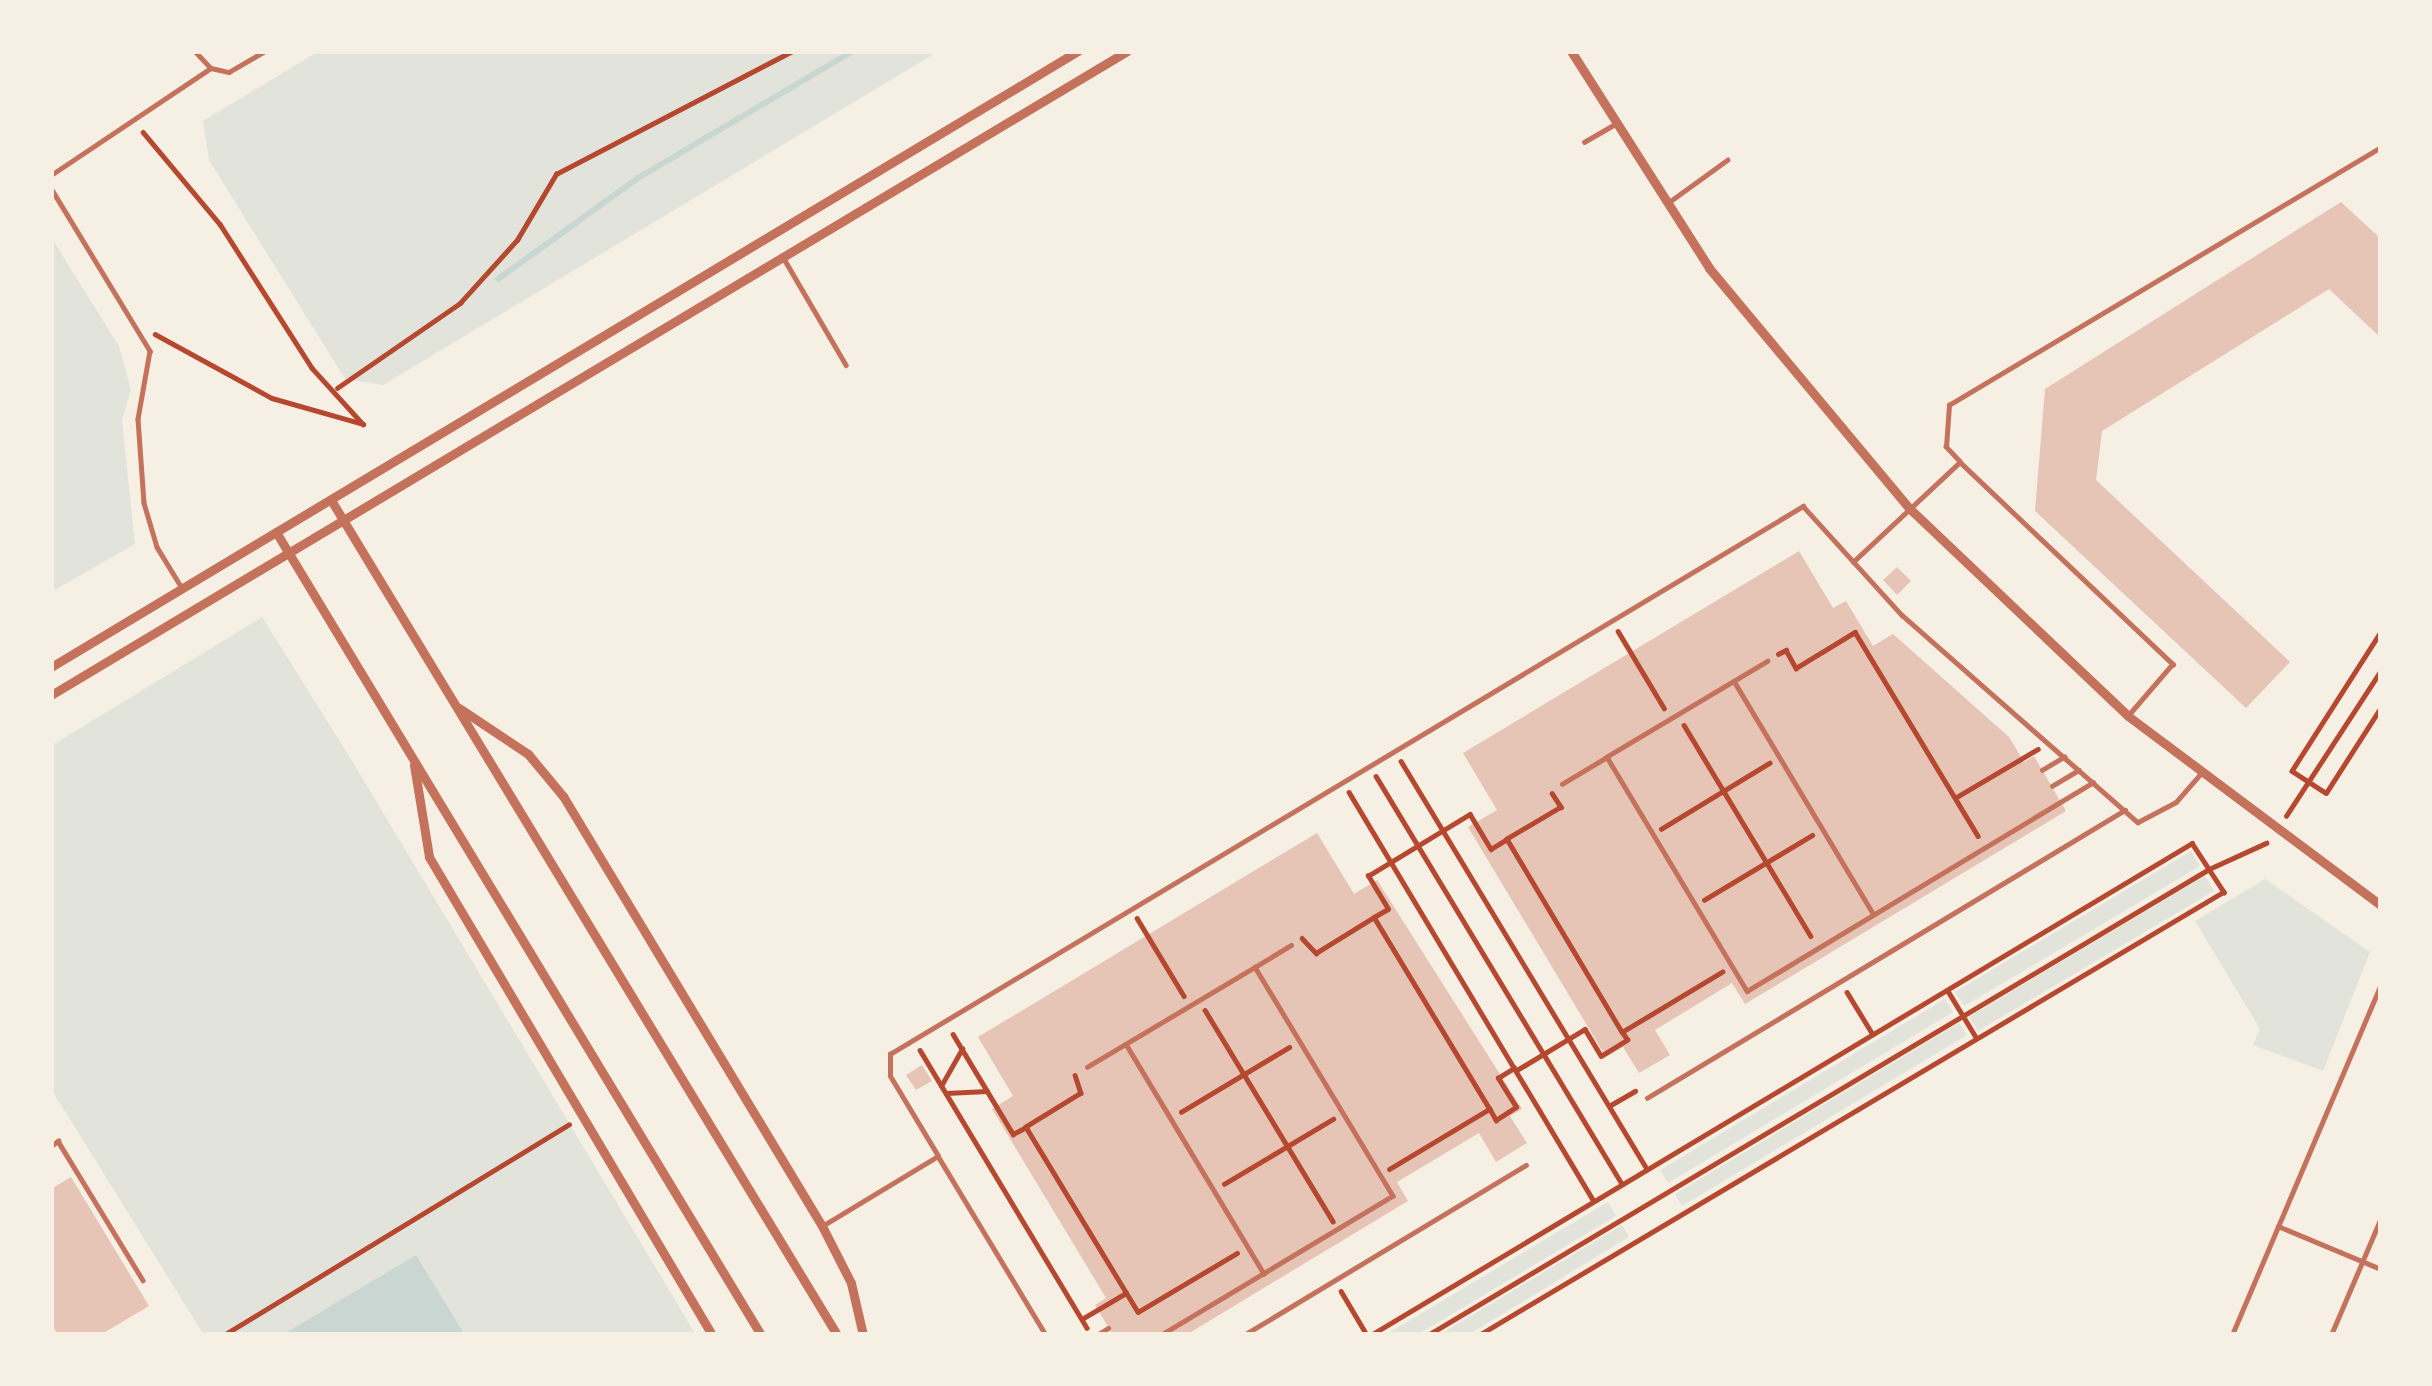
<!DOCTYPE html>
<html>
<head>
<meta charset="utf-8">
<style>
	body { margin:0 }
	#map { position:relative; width:2432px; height:1386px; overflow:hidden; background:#f6efe4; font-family:Rubik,sans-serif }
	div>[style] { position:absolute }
	.green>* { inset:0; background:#e2e4dc }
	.water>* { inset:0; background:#c9d6d2 }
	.stream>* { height:6px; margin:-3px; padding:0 3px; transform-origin:3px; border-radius:3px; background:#c9d6d2 }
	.building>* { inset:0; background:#e6c5b7 }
	.path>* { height:4.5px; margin:-2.25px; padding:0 2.25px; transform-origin:2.25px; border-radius:2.25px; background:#b5482f }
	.service>* { height:4.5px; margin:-2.25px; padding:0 2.25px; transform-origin:2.25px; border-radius:2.25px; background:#c5725c }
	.minor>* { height:9px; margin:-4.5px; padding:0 4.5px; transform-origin:4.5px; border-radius:4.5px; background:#c5725c }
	span { translate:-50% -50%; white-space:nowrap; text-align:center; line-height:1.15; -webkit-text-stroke:9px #f6efe4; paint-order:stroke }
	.frame { position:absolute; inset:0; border:54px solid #f6efe4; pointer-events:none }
</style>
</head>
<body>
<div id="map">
	<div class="green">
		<div style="clip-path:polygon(319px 51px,939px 51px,383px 385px,345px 379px,209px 160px,203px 121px)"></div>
		<div style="clip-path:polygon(51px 237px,119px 346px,131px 390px,122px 420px,135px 544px,51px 592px)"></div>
		<div style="clip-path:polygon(262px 617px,354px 764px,696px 1335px,465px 1335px,416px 1255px,282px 1335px,204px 1335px,51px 1089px,51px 746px)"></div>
		<div style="clip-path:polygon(2191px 851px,2200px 866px,1964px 1006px,1955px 992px)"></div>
		<div style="clip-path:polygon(2205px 876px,2214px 891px,1978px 1031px,1969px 1017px)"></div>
		<div style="clip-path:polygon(2265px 879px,2370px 952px,2323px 1071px,2253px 1045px,2260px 1029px,2195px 921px)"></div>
		<div style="clip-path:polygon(1945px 999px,1953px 1012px,1668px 1183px,1660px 1170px)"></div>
		<div style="clip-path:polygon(1959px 1023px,1967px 1035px,1682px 1206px,1675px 1194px)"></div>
		<div style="clip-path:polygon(1608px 1202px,1616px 1216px,1417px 1335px,1385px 1335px)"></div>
		<div style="clip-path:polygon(1622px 1225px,1629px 1237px,1468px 1335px,1439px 1335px)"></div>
	</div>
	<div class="water">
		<div style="clip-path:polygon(416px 1255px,465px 1335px,282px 1335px)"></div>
	</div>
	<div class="stream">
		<div style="left:498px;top:279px;width:173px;rotate:-35.8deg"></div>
		<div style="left:638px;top:178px;width:250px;rotate:-30.6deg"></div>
	</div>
	<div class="building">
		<div style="clip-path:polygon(2341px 202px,2381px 239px,2381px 338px,2329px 289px,2102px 431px,2096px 480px,2290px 662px,2246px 708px,2035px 511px,2045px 389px)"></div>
		<div style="clip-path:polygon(1799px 551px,1833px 608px,1846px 601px,1873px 646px,1893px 634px,2009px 737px,2024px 762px,2034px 756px,2066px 811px,1745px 1004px,1732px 983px,1655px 1030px,1670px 1055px,1639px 1073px,1623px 1047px,1606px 1057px,1468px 827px,1497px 810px,1463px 753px)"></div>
		<div style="clip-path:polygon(1897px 567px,1911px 581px,1897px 595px,1883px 580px)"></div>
		<div style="clip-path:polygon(1317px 833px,1354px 894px,1377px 880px,1522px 1109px,1510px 1116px,1527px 1143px,1496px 1162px,1479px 1133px,1397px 1182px,1408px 1201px,1186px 1335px,1113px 1335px,1095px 1305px,1106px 1298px,992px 1109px,1013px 1096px,978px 1037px)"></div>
		<div style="clip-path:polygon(922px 1065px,932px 1081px,916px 1090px,906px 1075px)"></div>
		<div style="clip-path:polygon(71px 1177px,149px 1306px,100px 1335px,58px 1335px,51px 1323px,51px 1189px)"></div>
	</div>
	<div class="path">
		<div style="left:143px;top:132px;width:120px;rotate:50.1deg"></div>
		<div style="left:220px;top:224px;width:171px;rotate:57.4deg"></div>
		<div style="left:312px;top:368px;width:76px;rotate:47.7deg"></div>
		<div style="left:155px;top:334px;width:133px;rotate:28.7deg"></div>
		<div style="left:272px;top:398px;width:95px;rotate:15.9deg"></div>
		<div style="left:337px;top:388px;width:150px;rotate:-34.6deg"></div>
		<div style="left:460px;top:303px;width:85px;rotate:-47.9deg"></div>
		<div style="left:517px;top:240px;width:77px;rotate:-59.4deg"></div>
		<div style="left:556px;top:174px;width:266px;rotate:-27.5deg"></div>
		<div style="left:1618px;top:631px;width:90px;rotate:59.1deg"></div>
		<div style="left:2381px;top:632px;width:165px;rotate:122.6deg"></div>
		<div style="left:2292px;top:771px;width:40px;rotate:32.9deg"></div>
		<div style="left:2326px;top:793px;width:102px;rotate:-57.4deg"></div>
		<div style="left:1778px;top:654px;width:9px;rotate:-27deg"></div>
		<div style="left:1786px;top:650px;width:21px;rotate:61deg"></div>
		<div style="left:1796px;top:668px;width:69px;rotate:-31.4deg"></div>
		<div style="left:1855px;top:632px;width:238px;rotate:58.9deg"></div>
		<div style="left:1684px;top:725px;width:246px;rotate:59deg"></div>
		<div style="left:1401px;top:761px;width:474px;rotate:58.9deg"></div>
		<div style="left:1376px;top:776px;width:474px;rotate:58.9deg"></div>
		<div style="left:1349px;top:792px;width:475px;rotate:59.1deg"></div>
		<div style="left:1552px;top:793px;width:17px;rotate:57deg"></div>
		<div style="left:1561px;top:807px;width:63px;rotate:149.3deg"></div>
		<div style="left:1507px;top:839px;width:225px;rotate:59.2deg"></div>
		<div style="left:1622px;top:1032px;width:117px;rotate:-31deg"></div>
		<div style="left:1955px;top:798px;width:96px;rotate:-30.6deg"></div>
		<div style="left:2286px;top:816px;width:174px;rotate:-56.9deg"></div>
		<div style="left:1661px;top:829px;width:127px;rotate:-31.4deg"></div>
		<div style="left:1704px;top:900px;width:126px;rotate:-31deg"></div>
		<div style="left:1374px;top:917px;width:16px;rotate:-30deg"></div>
		<div style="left:1388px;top:909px;width:39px;rotate:-121deg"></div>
		<div style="left:1368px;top:876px;width:119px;rotate:-31.3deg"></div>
		<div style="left:1470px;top:814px;width:41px;rotate:59deg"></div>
		<div style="left:1491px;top:849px;width:19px;rotate:-32deg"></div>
		<div style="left:1137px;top:918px;width:91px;rotate:58.9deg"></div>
		<div style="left:1302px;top:938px;width:21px;rotate:47deg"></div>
		<div style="left:1316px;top:953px;width:68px;rotate:-31.8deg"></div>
		<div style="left:1374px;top:917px;width:224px;rotate:58.9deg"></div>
		<div style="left:1490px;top:1109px;width:117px;rotate:149deg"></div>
		<div style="left:1948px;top:991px;width:54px;rotate:58.7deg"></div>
		<div style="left:1847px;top:992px;width:48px;rotate:58.6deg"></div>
		<div style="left:1205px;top:1010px;width:247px;rotate:58.8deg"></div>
		<div style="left:953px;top:1034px;width:117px;rotate:59deg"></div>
		<div style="left:1013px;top:1134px;width:15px;rotate:-28deg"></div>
		<div style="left:920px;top:1050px;width:324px;rotate:59deg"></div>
		<div style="left:1517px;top:1070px;width:79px;rotate:-31.1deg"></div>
		<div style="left:1585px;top:1029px;width:31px;rotate:59deg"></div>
		<div style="left:1601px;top:1056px;width:31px;rotate:-32deg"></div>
		<div style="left:1627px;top:1040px;width:9px;rotate:-122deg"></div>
		<div style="left:1075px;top:1075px;width:19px;rotate:72deg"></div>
		<div style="left:1081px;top:1093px;width:65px;rotate:148.3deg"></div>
		<div style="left:1026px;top:1127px;width:216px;rotate:58.8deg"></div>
		<div style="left:1138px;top:1312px;width:115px;rotate:-30.8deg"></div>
		<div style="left:941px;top:1086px;width:43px;rotate:-60.4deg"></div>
		<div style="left:946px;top:1093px;width:41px;rotate:-2.8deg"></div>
		<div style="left:1609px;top:1106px;width:30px;rotate:-30deg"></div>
		<div style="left:1490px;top:1109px;width:13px;rotate:61deg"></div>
		<div style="left:1496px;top:1120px;width:24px;rotate:-33deg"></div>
		<div style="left:1516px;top:1107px;width:34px;rotate:-122deg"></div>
		<div style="left:1498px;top:1078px;width:19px;rotate:-32deg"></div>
		<div style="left:1181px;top:1112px;width:126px;rotate:-31deg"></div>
		<div style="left:1224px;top:1184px;width:127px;rotate:-30.8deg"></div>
		<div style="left:1341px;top:1291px;width:51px;rotate:59.4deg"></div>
		<div style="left:1082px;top:1319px;width:51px;rotate:-30.6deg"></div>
		<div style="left:224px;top:1335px;width:404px;rotate:-31.4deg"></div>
		<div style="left:1371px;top:1335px;width:957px;rotate:-30.93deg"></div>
		<div style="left:2192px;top:843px;width:59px;rotate:56.9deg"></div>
		<div style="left:2224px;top:892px;width:866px;rotate:149.23deg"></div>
		<div style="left:1428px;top:1335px;width:909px;rotate:-30.82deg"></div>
		<div style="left:2209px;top:869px;width:63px;rotate:-24.5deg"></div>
	</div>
	<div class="service">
		<div style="left:195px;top:51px;width:23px;rotate:47deg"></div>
		<div style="left:211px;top:68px;width:18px;rotate:13deg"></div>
		<div style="left:229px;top:72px;width:42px;rotate:-30.3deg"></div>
		<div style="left:1584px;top:142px;width:36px;rotate:-30deg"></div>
		<div style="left:51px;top:175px;width:192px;rotate:-33.8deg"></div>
		<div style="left:51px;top:188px;width:191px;rotate:58.7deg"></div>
		<div style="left:150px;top:351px;width:69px;rotate:100deg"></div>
		<div style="left:138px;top:419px;width:84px;rotate:85.9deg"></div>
		<div style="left:144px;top:503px;width:46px;rotate:73.5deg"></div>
		<div style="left:157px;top:547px;width:48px;rotate:58.6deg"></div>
		<div style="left:1669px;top:202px;width:72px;rotate:-35.9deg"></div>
		<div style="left:783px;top:257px;width:125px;rotate:59.7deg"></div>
		<div style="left:1960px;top:462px;width:294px;rotate:43.5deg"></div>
		<div style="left:2173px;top:664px;width:66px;rotate:130.7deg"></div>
		<div style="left:1853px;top:562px;width:146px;rotate:-43.1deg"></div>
		<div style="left:1960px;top:462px;width:21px;rotate:-133deg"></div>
		<div style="left:1946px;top:447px;width:42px;rotate:-85.9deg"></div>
		<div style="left:1949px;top:405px;width:503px;rotate:-30.85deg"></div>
		<div style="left:1768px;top:661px;width:187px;rotate:149.2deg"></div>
		<div style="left:1607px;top:757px;width:273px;rotate:59.1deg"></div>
		<div style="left:1747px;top:991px;width:404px;rotate:-31.1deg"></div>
		<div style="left:1734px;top:681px;width:270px;rotate:59.1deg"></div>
		<div style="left:2042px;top:770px;width:26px;rotate:-31deg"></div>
		<div style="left:1562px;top:784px;width:52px;rotate:-31deg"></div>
		<div style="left:2052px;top:786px;width:31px;rotate:-31deg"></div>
		<div style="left:1255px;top:967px;width:42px;rotate:-31.4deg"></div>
		<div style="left:1126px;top:1044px;width:268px;rotate:59deg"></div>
		<div style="left:1087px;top:1067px;width:196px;rotate:-30.8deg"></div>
		<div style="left:1255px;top:967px;width:267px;rotate:58.9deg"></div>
		<div style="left:1393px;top:1196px;width:270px;rotate:149deg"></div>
		<div style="left:1647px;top:1098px;width:558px;rotate:-31.07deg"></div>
		<div style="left:51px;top:1146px;width:9px;rotate:-36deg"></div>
		<div style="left:58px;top:1141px;width:163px;rotate:58.6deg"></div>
		<div style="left:938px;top:1156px;width:209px;rotate:58.9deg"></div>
		<div style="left:824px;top:1225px;width:133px;rotate:-31.2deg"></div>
		<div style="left:938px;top:1156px;width:93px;rotate:-121deg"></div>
		<div style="left:890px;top:1076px;width:22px;rotate:-90deg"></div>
		<div style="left:890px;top:1054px;width:1065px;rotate:-30.97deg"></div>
		<div style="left:1803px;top:506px;width:147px;rotate:47.8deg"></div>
		<div style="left:1902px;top:615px;width:314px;rotate:41.3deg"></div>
		<div style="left:2138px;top:822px;width:43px;rotate:-27.8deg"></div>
		<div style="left:2176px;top:802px;width:37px;rotate:-49deg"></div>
		<div style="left:2278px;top:1226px;width:112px;rotate:22.7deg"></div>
		<div style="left:1097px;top:1335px;width:13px;rotate:-32deg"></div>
		<div style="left:1244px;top:1335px;width:329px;rotate:-31.1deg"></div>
		<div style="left:2232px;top:1335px;width:381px;rotate:-67deg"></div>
		<div style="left:2331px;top:1335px;width:127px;rotate:-66.9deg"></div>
	</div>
	<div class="minor">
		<div style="left:1571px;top:51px;width:257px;rotate:57.5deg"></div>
		<div style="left:1709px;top:268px;width:312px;rotate:50.2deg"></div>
		<div style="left:1909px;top:508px;width:302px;rotate:43.5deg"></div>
		<div style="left:2128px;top:716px;width:316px;rotate:36.8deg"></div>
		<div style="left:331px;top:500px;width:976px;rotate:58.78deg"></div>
		<div style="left:276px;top:532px;width:938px;rotate:58.87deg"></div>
		<div style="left:51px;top:667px;width:1198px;rotate:-30.96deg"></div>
		<div style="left:51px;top:695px;width:1254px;rotate:-30.9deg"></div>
		<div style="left:459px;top:708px;width:83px;rotate:33.7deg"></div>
		<div style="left:528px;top:754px;width:55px;rotate:50.2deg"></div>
		<div style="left:563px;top:796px;width:502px;rotate:58.94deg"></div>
		<div style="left:822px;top:1226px;width:64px;rotate:63deg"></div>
		<div style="left:851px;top:1283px;width:53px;rotate:77deg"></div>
		<div style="left:414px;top:765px;width:93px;rotate:80.7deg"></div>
		<div style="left:429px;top:857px;width:555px;rotate:59.37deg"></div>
	</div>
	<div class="frame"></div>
</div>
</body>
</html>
